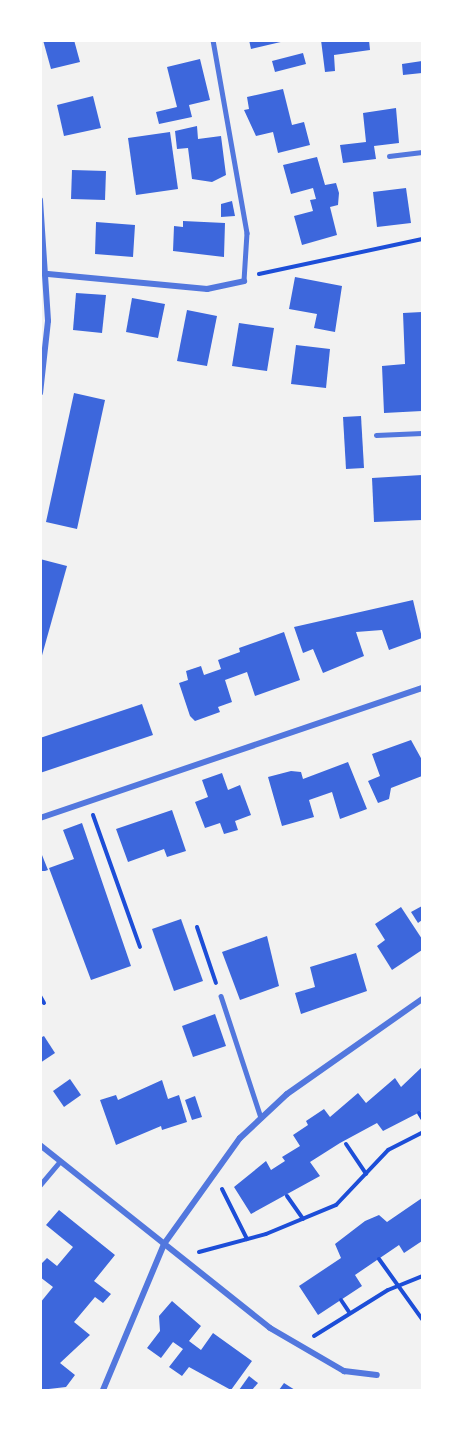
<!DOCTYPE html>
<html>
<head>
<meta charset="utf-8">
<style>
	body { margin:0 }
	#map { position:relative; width:463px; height:1431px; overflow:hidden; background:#f2f2f2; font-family:"Open Sans",sans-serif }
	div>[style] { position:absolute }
	.building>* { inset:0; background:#3d67dc }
	.path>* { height:4px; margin:-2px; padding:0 2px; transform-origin:2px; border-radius:2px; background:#1d4ed8 }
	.service>* { height:4.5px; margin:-2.25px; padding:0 2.25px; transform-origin:2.25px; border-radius:2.25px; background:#5277de }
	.minor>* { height:6px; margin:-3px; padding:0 3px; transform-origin:3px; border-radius:3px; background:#5277de }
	span { translate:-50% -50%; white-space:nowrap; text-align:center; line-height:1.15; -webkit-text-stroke:4.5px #fff; paint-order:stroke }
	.frame { position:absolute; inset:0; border:42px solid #fff; pointer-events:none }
</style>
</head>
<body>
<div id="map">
	<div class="building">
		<div style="clip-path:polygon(43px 40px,74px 40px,80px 62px,51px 69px)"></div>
		<div style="clip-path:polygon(249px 40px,285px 40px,285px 41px,251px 49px)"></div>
		<div style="clip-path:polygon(321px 40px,369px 40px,370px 50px,334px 55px,335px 71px,325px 72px)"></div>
		<div style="clip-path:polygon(303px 53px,306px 64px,275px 72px,272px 61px)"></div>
		<div style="clip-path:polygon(200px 59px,210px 100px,189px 105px,192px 117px,159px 124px,156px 112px,177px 107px,167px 67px)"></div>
		<div style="clip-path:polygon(422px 61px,422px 73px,403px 75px,402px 64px)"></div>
		<div style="clip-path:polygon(283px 89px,292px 125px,304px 122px,310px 145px,278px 153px,273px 132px,256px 136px,244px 110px,249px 109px,247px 97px)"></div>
		<div style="clip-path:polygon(93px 96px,101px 128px,64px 136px,57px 105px)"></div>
		<div style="clip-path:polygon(396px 108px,399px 143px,374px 146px,376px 159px,343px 163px,340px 145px,366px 142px,363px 113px)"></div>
		<div style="clip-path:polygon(197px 126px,198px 139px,221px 136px,226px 175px,212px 182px,192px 179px,188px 148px,177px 149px,175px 131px)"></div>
		<div style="clip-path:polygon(170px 132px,178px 189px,136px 195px,128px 138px)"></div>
		<div style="clip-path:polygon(317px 157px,325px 185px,336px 183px,339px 193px,338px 205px,330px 207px,337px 235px,302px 245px,294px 216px,313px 211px,310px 200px,316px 199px,313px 188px,291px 194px,283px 165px)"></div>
		<div style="clip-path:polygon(72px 170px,106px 171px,105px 200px,71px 199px)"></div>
		<div style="clip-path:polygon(406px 188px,411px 223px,377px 227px,373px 192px)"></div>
		<div style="clip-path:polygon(232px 201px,235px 216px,221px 217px,221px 204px)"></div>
		<div style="clip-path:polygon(183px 221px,225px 223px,224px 257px,173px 251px,174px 226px,183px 227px)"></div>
		<div style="clip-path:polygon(96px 222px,135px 225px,133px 257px,95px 254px)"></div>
		<div style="clip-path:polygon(295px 277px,342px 286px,335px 332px,314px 328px,317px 314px,289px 309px)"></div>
		<div style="clip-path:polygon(76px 293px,106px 295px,102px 333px,73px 330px)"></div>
		<div style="clip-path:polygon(132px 298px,165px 304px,158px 338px,126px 332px)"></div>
		<div style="clip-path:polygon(187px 310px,217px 316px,207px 366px,177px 361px)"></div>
		<div style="clip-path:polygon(422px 312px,422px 411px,384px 413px,382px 366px,405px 364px,403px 313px)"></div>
		<div style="clip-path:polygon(239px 323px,274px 328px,267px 371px,232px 366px)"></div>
		<div style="clip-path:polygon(296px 345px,330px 349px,326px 388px,291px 384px)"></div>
		<div style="clip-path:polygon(74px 393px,105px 400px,77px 529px,46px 522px)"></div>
		<div style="clip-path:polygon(361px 416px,364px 468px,346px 469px,343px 417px)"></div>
		<div style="clip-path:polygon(422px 475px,422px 520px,374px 522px,372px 478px)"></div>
		<div style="clip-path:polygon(40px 559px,67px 566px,41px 659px,40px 659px)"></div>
		<div style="clip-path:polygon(413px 600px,422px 638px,389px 650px,382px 630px,356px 632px,364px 656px,323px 673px,313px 649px,303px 653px,294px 627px)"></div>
		<div style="clip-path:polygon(284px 632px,300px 680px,255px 696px,247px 672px,225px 680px,232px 702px,218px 707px,220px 712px,195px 721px,190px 716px,179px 683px,188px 680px,186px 671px,201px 666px,204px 675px,221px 669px,218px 660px,240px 652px,239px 648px)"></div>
		<div style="clip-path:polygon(142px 704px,153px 735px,40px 773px,40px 738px)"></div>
		<div style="clip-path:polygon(411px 740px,422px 760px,422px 776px,391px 788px,389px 799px,378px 803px,368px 781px,380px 776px,372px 754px)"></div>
		<div style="clip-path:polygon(348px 762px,367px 809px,340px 819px,332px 792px,309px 800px,314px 817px,282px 826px,268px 777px,291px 771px,301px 772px,303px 779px)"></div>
		<div style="clip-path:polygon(222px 773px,228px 790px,240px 785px,251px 815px,235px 821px,238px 830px,224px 834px,220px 823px,205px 828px,195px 802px,208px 797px,202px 780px)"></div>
		<div style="clip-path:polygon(172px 810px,186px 851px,167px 857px,164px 849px,128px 862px,116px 829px)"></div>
		<div style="clip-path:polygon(82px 823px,131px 966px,91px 980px,49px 868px,74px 859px,63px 830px)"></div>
		<div style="clip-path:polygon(40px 850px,48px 870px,45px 871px,40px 871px)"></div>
		<div style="clip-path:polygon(422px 906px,422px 920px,418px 923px,411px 912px)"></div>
		<div style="clip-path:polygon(401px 907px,422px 939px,422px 950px,392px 970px,377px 946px,385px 940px,375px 924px)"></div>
		<div style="clip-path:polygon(181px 919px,203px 981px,174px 991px,152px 929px)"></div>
		<div style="clip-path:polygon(267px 936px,279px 986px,240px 1000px,222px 952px)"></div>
		<div style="clip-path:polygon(356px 953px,367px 991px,301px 1014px,295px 993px,315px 987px,310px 967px)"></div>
		<div style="clip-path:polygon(215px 1014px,226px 1046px,193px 1057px,182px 1026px)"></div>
		<div style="clip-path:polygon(44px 1036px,55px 1053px,40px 1063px,40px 1038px)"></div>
		<div style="clip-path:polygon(422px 1067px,422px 1111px,383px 1131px,377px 1123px,340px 1143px,310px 1162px,320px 1176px,251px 1214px,234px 1187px,266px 1161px,271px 1170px,285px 1161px,282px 1157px,300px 1146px,293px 1135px,308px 1125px,306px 1121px,324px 1109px,330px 1117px,358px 1093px,366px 1103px,395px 1078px,401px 1087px)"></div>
		<div style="clip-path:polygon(70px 1079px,81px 1095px,64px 1107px,53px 1091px)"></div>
		<div style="clip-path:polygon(162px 1080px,168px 1099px,179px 1095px,187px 1122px,162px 1130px,161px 1126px,116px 1145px,100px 1100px,116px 1095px,118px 1100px)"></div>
		<div style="clip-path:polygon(195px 1096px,202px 1117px,192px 1120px,185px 1100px)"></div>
		<div style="clip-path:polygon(422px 1198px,422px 1241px,404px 1253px,399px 1245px,355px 1275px,362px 1286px,318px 1315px,299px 1286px,341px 1258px,335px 1244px,365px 1221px,379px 1215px,387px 1222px)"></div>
		<div style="clip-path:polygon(59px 1210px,115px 1255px,94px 1281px,111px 1294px,103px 1303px,95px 1297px,74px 1322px,90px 1335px,60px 1363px,75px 1375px,66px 1387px,40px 1390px,40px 1303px,53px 1287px,40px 1277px,40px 1265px,47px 1258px,57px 1266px,73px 1247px,46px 1225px)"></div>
		<div style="clip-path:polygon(172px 1301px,201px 1326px,189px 1341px,201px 1350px,213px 1333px,252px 1361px,231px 1390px,189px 1367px,182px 1376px,169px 1367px,183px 1349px,173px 1342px,161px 1358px,147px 1348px,160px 1331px,159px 1316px)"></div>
		<div style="clip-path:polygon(249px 1376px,258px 1383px,252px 1390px,239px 1390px)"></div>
		<div style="clip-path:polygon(284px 1383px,295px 1390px,279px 1390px)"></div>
	</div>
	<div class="path">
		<div style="left:259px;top:274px;width:167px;rotate:-12.1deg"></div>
		<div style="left:93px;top:815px;width:140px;rotate:70.4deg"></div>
		<div style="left:197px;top:927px;width:59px;rotate:71.3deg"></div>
		<div style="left:40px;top:996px;width:8px;rotate:60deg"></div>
		<div style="left:419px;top:1113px;width:6px;rotate:59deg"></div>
		<div style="left:346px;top:1144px;width:36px;rotate:56deg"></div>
		<div style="left:222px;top:1189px;width:56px;rotate:63.4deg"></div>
		<div style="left:287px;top:1196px;width:28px;rotate:55deg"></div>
		<div style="left:199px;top:1252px;width:69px;rotate:-15deg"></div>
		<div style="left:266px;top:1234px;width:76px;rotate:-22.5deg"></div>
		<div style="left:336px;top:1205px;width:76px;rotate:-46.6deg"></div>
		<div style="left:388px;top:1150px;width:38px;rotate:-27deg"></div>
		<div style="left:379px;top:1259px;width:74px;rotate:54.4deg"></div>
		<div style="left:341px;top:1300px;width:14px;rotate:56deg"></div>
		<div style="left:314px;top:1336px;width:87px;rotate:-31.9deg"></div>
		<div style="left:388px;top:1290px;width:37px;rotate:-22deg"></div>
	</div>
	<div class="service">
		<div style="left:213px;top:40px;width:196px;rotate:80deg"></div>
		<div style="left:247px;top:233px;width:48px;rotate:93.6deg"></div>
		<div style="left:389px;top:156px;width:33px;rotate:-7deg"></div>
		<div style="left:376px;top:435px;width:46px;rotate:-2.5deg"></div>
		<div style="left:221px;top:996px;width:128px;rotate:71.8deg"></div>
		<div style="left:40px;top:1185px;width:30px;rotate:-50deg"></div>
	</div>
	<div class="minor">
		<div style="left:40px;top:200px;width:121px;rotate:86.2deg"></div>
		<div style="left:48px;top:321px;width:72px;rotate:96.3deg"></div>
		<div style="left:48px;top:274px;width:160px;rotate:5.4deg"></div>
		<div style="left:207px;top:289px;width:38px;rotate:-12deg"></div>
		<div style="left:40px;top:818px;width:404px;rotate:-18.8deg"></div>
		<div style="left:40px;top:1145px;width:294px;rotate:38.5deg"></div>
		<div style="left:270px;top:1328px;width:86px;rotate:30.2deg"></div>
		<div style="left:344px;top:1371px;width:33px;rotate:7deg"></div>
		<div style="left:103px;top:1390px;width:158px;rotate:-67.3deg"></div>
		<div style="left:164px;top:1244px;width:130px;rotate:-54.4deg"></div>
		<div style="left:240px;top:1138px;width:64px;rotate:-43.1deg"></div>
		<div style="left:287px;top:1094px;width:165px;rotate:-35.1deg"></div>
	</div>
	<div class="frame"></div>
</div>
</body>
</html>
